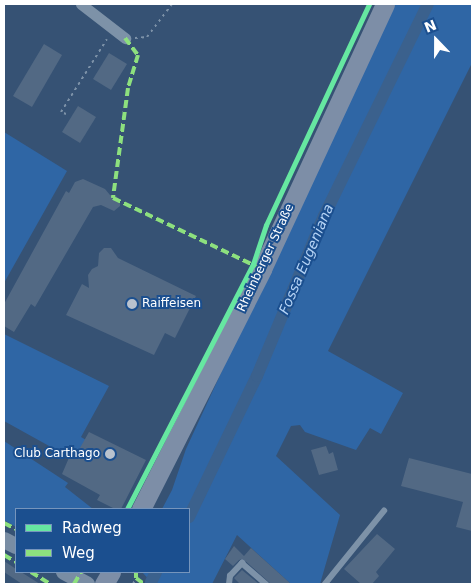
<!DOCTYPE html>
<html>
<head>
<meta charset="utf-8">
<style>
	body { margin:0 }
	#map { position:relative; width:476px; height:588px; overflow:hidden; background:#365274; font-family:"DejaVu Sans",sans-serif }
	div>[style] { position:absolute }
	.green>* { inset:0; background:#2f66a5 }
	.canal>* { height:12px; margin:-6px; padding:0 6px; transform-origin:6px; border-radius:6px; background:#3b618d }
	.building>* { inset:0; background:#526984 }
	.path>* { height:2px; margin-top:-1px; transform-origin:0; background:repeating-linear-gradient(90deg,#7d92a8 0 2.5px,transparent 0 6.5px) }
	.service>* { height:5.5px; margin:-2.75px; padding:0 2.75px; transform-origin:2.75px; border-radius:2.75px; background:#7d92a8 }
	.minor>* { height:11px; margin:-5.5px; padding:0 5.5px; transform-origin:5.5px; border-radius:5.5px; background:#7d92a8 }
	.secondary>* { height:16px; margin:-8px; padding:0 8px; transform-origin:8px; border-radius:8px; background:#798da4 }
	.primary>* { height:19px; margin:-9.5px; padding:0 9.5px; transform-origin:9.5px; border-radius:9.5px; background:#7d8ea7 }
	.quiet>* { height:4px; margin-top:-2px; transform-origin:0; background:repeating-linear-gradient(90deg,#8de07e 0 8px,transparent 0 12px) }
	.cycleway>* { height:5px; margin:-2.5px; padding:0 2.5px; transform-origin:2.5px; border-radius:2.5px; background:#66e7a1 }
	.dots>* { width:14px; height:14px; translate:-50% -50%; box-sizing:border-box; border:2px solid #1b4f8f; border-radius:50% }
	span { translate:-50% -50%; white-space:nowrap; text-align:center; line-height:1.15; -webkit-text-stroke:4px #1b4f8f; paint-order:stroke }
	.street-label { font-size:12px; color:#fff }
	.poi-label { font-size:12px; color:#fff }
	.left { translate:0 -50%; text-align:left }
	.right { translate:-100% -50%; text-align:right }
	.water-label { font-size:14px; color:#b5d3f5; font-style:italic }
	.frame { position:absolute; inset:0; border:5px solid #fff; pointer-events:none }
	.legend { position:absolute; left:15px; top:508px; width:175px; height:65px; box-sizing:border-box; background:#1b4f8f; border:1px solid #7695bc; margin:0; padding:6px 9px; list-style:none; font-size:15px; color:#fff }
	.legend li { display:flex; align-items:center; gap:10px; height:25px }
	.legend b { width:25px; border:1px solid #7695bc }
	.north { position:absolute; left:411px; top:15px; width:50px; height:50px; -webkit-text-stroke:4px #1b4f8f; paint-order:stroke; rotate:338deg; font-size:14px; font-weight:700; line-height:20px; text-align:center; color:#fff }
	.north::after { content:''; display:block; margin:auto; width:18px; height:22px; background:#fff; clip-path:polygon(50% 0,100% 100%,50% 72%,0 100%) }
</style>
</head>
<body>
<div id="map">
	<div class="green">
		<div style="clip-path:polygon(391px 4px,472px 4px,472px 63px,328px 351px,403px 393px,381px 434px,370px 428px,356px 450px,305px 432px,300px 425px,291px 426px,276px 456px,340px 515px,320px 584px,291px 584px,237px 535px,212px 584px,153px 584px,142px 572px,189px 572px,189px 509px,162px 509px,172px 490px,186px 449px)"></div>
		<div style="clip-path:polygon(4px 132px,67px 171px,4px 283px)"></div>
		<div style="clip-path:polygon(4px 334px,109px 386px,81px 437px,86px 440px,77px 456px,71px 453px,69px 457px,4px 421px)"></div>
		<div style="clip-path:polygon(4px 441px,68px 483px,65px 487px,93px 509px,16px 509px,16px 527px,4px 520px)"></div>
	</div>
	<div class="canal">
		<div style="left:189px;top:517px;width:157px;rotate:-64.3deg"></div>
		<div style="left:257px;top:376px;width:173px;rotate:-67.3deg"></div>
		<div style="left:324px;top:216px;width:236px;rotate:-63.9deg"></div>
		<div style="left:151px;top:582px;width:11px;rotate:-63deg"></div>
	</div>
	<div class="building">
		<div style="clip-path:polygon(44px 44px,62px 55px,32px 107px,13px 96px)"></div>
		<div style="clip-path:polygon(109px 53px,127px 64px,111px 90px,93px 79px)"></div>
		<div style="clip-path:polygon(78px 106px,96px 117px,80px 143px,62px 132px)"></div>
		<div style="clip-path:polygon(83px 179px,105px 189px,110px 195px,116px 196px,120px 200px,120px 206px,114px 211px,101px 205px,93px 207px,35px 307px,31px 304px,14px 332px,4px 326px,4px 304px,66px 191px,69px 193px,75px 182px)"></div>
		<div style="clip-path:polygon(104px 248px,111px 248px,118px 258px,196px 296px,175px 338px,165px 333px,154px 355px,66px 315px,82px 284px,89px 288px,88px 275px,92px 269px,98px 266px,99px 253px)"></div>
		<div style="clip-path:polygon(89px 432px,146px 460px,121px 509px,115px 509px,97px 500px,100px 495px,62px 474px,71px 453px,76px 455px)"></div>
		<div style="clip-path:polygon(326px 446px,329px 454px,333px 452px,338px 470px,319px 475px,311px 450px)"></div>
		<div style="clip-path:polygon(409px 458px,472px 474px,472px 531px,456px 527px,463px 502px,401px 486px)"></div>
		<div style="clip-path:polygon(377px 534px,395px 549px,376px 572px,379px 576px,372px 584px,361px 584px,344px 569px)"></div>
		<div style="clip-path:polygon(234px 546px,244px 556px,251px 548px,291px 584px,271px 584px,243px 559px,239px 560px,233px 566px,225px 559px)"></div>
		<div style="clip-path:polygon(4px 561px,16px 569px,16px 572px,21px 572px,40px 584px,22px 584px,4px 572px)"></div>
		<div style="clip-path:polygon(242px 570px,259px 584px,240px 584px,234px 578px)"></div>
	</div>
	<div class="path">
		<div style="left:135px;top:38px;width:12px;rotate:-5deg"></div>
		<div style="left:147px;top:37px;width:41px;rotate:-52.9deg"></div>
		<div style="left:66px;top:114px;width:5px;rotate:-158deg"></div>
		<div style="left:61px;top:112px;width:86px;rotate:-57.8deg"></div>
		<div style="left:133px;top:584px;width:7px;rotate:-63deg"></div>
	</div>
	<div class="service">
		<div style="left:229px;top:584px;width:8px;rotate:-83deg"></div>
		<div style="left:230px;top:576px;width:18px;rotate:-47deg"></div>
		<div style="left:242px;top:563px;width:32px;rotate:41deg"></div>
		<div style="left:325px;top:584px;width:94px;rotate:-51.1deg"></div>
	</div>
	<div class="minor">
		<div style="left:81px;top:4px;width:56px;rotate:37.7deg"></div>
	</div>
	<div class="secondary">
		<div style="left:4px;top:540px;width:13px;rotate:27deg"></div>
		<div style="left:64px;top:572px;width:26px;rotate:28deg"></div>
	</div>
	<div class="primary">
		<div style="left:141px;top:509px;width:269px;rotate:-63.2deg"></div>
		<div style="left:262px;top:269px;width:292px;rotate:-65.1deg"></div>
		<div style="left:104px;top:584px;width:14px;rotate:-60deg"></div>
	</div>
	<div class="quiet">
		<div style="left:125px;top:38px;width:21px;rotate:53deg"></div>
		<div style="left:138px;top:55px;width:34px;rotate:107deg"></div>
		<div style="left:128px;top:88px;width:111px;rotate:97.8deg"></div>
		<div style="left:113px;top:198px;width:165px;rotate:25.5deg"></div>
		<div style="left:4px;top:523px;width:13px;rotate:27deg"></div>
		<div style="left:4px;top:555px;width:14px;rotate:30deg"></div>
		<div style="left:31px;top:572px;width:22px;rotate:32deg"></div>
		<div style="left:136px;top:572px;width:6px;rotate:90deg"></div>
		<div style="left:136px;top:578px;width:10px;rotate:37deg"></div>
		<div style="left:74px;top:584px;width:14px;rotate:-60deg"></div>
	</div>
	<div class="cycleway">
		<div style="left:127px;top:509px;width:276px;rotate:-62.8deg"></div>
		<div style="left:253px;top:264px;width:41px;rotate:-71.6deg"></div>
		<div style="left:266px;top:225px;width:244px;rotate:-65deg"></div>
	</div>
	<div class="dots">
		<div style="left:132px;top:304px;background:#b9c2ce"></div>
		<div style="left:110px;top:454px;background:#b9c2ce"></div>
	</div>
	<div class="street-label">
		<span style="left:266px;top:258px;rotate:-65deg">Rheinberger Straße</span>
	</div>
	<div class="poi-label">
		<span class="left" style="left:142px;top:304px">Raiffeisen</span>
		<span class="right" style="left:100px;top:454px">Club Carthago</span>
	</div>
	<div class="water-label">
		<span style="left:306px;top:259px;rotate:-67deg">Fossa Eugeniana</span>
	</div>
	<div class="frame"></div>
	<ul class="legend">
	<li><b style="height:6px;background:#66e7a1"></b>Radweg</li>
	<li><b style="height:6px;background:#8de07e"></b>Weg</li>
	</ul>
	<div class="north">N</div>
</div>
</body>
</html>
